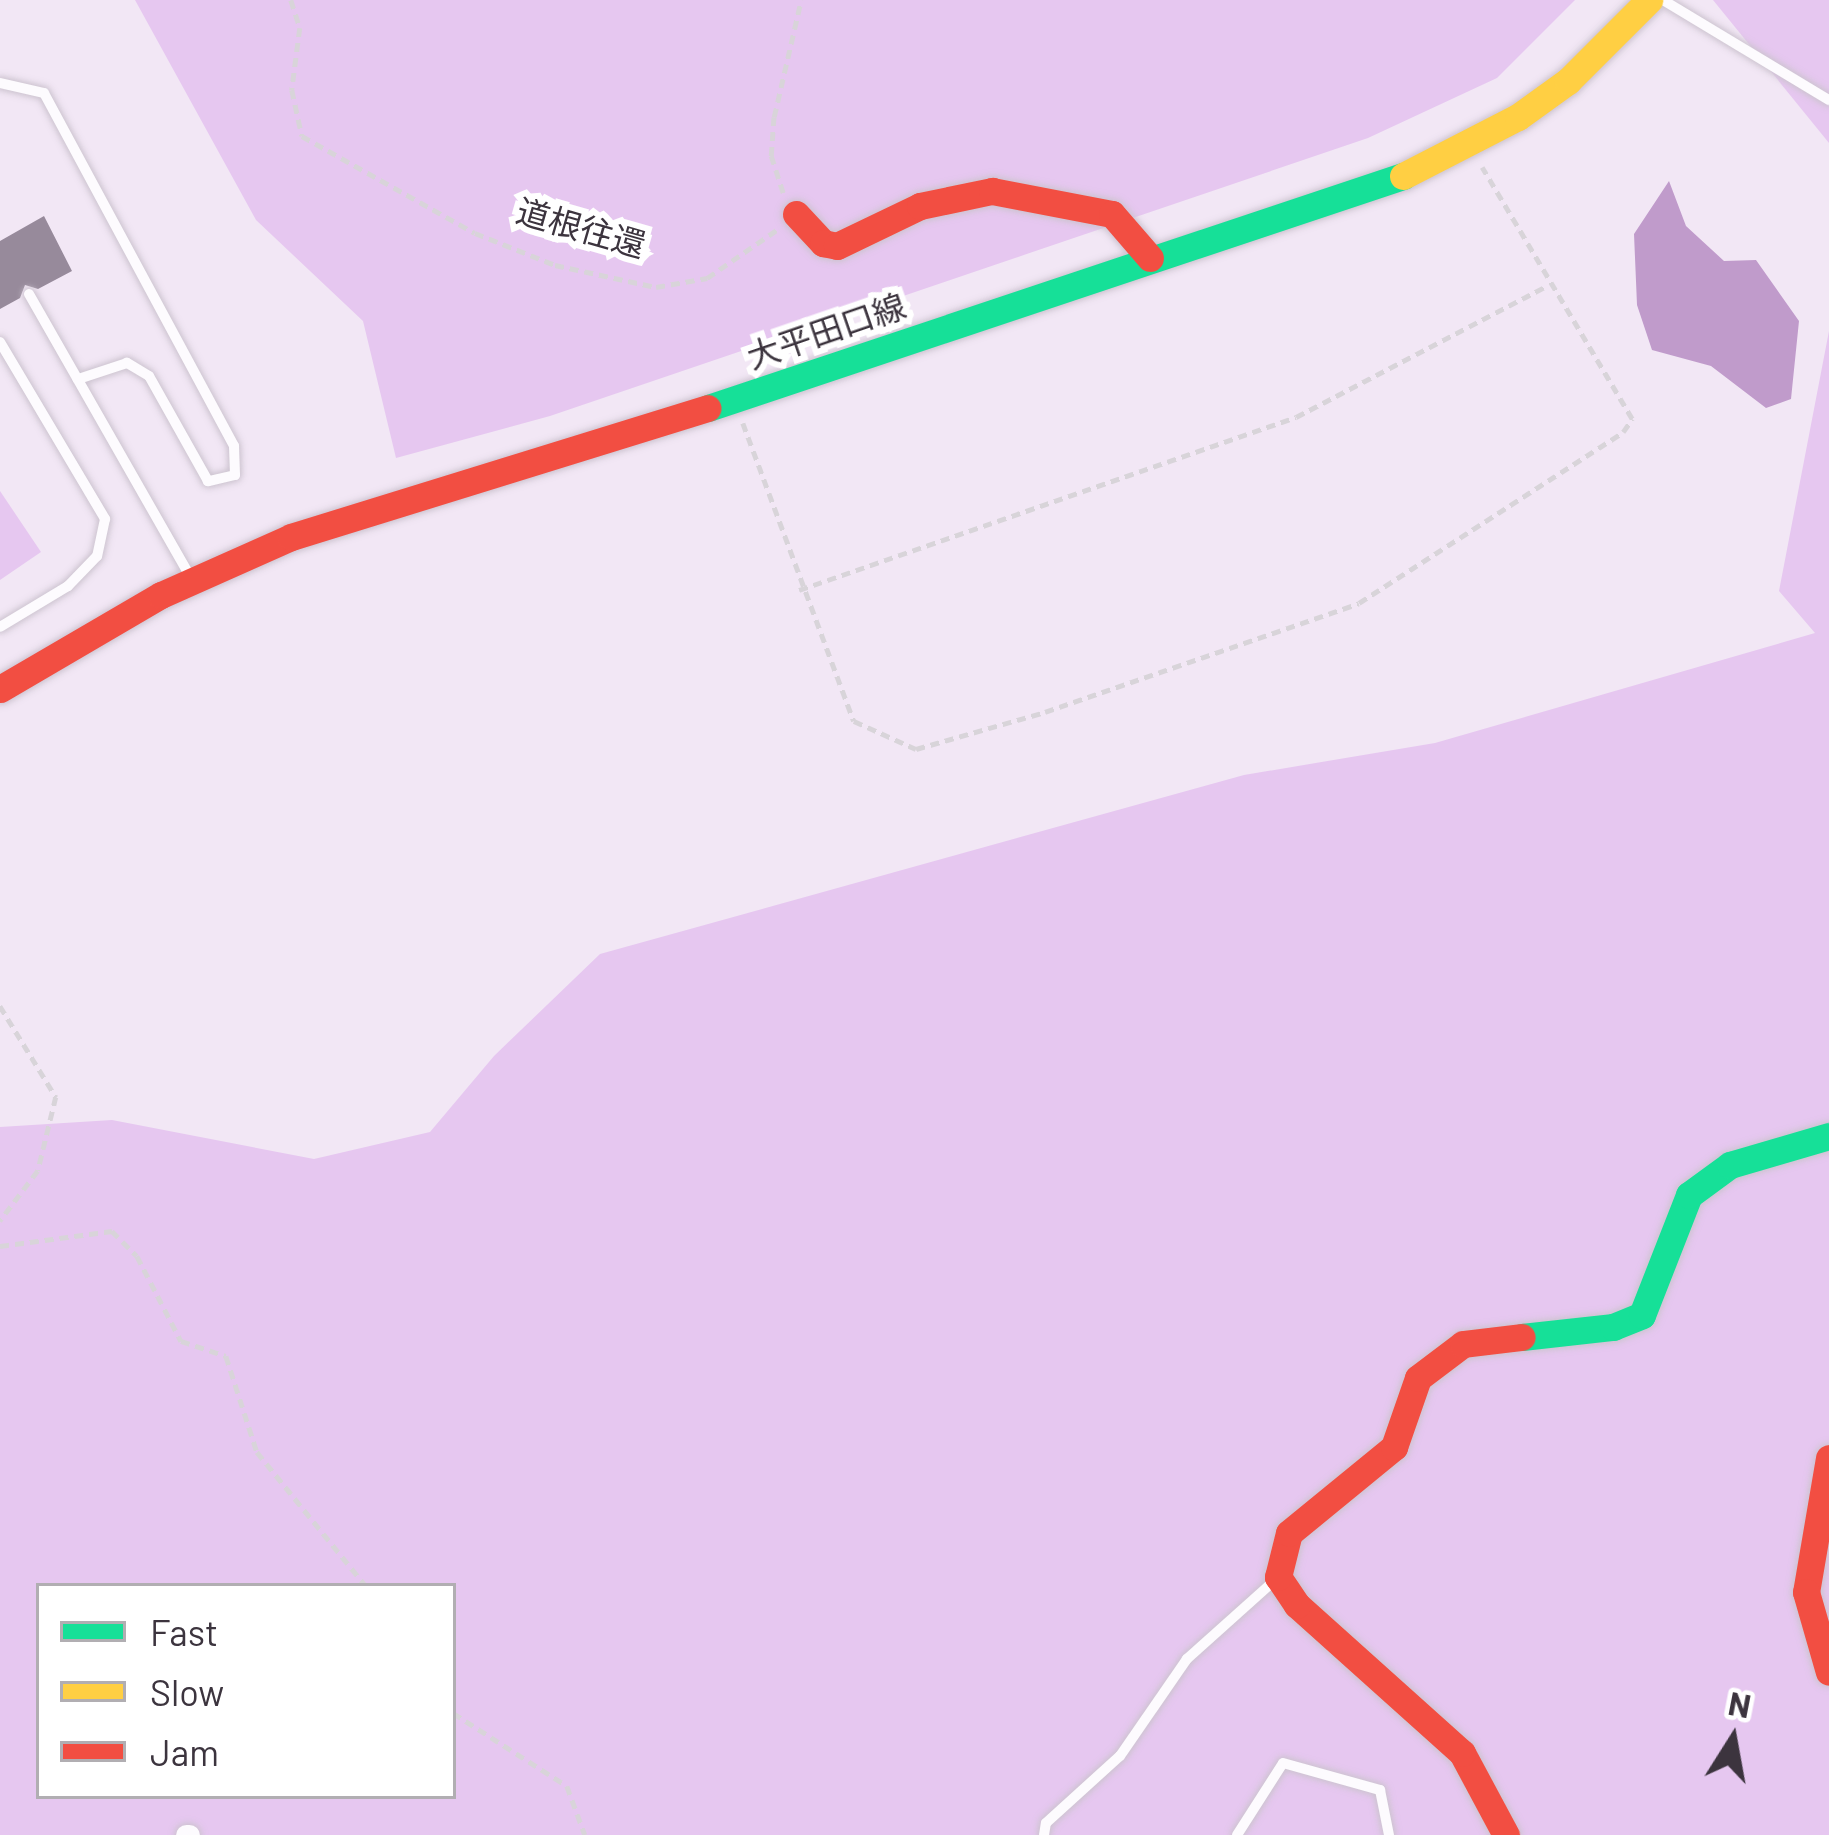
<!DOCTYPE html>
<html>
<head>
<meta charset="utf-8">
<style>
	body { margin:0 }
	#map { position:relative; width:1829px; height:1835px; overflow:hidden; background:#f2e7f5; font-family:Barlow,"Noto Sans JP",sans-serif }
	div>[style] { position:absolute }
	.green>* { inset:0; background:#e6c7f0 }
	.water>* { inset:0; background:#c09bcb }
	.building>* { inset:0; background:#978a9b }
	.path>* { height:4.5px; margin-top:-2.25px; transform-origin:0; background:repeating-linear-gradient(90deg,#d8d4d9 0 9px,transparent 0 15px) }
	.roads { filter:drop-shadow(0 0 3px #cdc4d0) drop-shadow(0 0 3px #cdc4d0) }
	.lane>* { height:10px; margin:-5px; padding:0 5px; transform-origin:5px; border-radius:5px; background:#fdfbfe }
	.street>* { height:21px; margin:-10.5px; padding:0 10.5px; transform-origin:10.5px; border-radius:10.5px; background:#fdfbfe }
	.fast>* { height:27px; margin:-13.5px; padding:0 13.5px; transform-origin:13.5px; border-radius:13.5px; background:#16e098 }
	.slow>* { height:27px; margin:-13.5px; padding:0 13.5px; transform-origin:13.5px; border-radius:13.5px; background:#ffcf43 }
	.jam>* { height:27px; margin:-13.5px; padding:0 13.5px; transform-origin:13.5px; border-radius:13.5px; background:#f24e42 }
	span { translate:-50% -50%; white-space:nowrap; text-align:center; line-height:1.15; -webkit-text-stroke:12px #fff; paint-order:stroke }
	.street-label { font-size:33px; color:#3c343e }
	.legend { position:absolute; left:36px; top:1583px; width:420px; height:216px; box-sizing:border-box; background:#fff; border:3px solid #b1aeb2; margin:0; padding:15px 21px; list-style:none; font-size:36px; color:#3c343e }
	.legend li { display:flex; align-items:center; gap:24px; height:60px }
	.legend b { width:60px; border:3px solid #b1aeb2 }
	.north { position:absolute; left:1673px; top:1679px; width:120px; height:120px; -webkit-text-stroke:9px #fff; paint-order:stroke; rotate:11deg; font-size:33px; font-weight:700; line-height:48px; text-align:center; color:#3c343e }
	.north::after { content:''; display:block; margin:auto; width:42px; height:54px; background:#3c343e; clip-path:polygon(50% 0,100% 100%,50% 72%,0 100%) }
</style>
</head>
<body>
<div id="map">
	<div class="green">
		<div style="clip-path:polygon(135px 0,1575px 0,1497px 78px,1368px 138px,550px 416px,396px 458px,363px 321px,256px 220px)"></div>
		<div style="clip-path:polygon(1713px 0,1829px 0,1829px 143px)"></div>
		<div style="clip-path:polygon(evenodd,1829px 331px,1829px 1835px,0 1835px,0 1127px,112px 1120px,314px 1159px,430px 1132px,494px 1056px,600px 954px,1244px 775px,1435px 743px,1815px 633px,1779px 591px,1829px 331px,39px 1586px,453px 1586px,453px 1796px,39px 1796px,39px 1586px)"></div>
		<div style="clip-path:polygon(0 491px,41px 552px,0 580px)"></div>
	</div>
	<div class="water">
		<div style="clip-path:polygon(1669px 181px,1686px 226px,1724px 261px,1756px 260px,1799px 321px,1791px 399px,1766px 408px,1711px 366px,1652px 350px,1637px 305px,1634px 234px)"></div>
	</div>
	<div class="building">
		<div style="clip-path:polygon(44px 216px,72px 271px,38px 289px,25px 285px,20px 298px,0 309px,0 241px)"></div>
	</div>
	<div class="path">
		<div style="left:291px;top:0;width:29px;rotate:72deg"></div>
		<div style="left:300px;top:28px;width:63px;rotate:97.4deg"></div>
		<div style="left:292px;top:90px;width:47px;rotate:77.7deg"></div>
		<div style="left:302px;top:136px;width:198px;rotate:29.3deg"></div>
		<div style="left:475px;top:233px;width:86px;rotate:21.8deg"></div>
		<div style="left:555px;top:265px;width:103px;rotate:12.3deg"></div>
		<div style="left:656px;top:287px;width:52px;rotate:-10deg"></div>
		<div style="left:707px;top:278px;width:86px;rotate:-34.6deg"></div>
		<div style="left:783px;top:193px;width:39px;rotate:-108deg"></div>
		<div style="left:771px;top:156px;width:39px;rotate:-86deg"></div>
		<div style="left:774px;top:117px;width:120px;rotate:-77deg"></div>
		<div style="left:743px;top:423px;width:318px;rotate:69.6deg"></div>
		<div style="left:854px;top:721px;width:68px;rotate:24.3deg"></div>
		<div style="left:916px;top:749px;width:134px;rotate:-16deg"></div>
		<div style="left:1045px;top:712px;width:332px;rotate:-19.1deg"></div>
		<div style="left:1359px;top:603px;width:315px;rotate:-32.9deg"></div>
		<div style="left:1623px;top:432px;width:16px;rotate:-55deg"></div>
		<div style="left:1632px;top:419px;width:293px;rotate:-120.8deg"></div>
		<div style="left:799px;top:590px;width:526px;rotate:-19.19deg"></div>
		<div style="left:1296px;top:417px;width:284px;rotate:-27.6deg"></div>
		<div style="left:0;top:1006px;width:107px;rotate:58.4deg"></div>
		<div style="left:56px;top:1097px;width:76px;rotate:103.7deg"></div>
		<div style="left:38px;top:1171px;width:63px;rotate:127.2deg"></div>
		<div style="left:0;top:1246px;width:113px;rotate:-7.6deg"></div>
		<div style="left:112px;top:1231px;width:35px;rotate:45deg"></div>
		<div style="left:137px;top:1256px;width:96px;rotate:62.6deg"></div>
		<div style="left:181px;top:1341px;width:47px;rotate:18.4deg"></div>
		<div style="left:226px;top:1356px;width:101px;rotate:72.1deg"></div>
		<div style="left:257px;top:1452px;width:173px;rotate:50.9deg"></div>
		<div style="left:453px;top:1713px;width:135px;rotate:32.6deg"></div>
		<div style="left:567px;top:1786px;width:52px;rotate:69.8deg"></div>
	</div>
	<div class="roads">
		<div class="lane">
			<div style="left:1663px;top:0;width:194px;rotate:31.1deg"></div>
			<div style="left:0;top:83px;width:45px;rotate:12.8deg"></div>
			<div style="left:44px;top:93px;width:401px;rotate:61.7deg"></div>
			<div style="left:234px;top:446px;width:29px;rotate:88deg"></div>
			<div style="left:235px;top:475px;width:28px;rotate:167deg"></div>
			<div style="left:208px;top:481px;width:120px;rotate:-119.3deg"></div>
			<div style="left:149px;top:376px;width:26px;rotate:-149deg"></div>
			<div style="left:127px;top:363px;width:52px;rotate:161.9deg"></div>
			<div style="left:29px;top:294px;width:327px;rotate:60.3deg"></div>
			<div style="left:0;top:342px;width:206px;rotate:59.3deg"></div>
			<div style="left:105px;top:519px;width:38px;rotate:102deg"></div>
			<div style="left:97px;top:556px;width:42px;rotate:134deg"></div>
			<div style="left:68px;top:586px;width:79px;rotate:148.9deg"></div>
			<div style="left:1044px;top:1835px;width:12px;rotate:-81deg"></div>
			<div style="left:1046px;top:1823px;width:100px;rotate:-42.2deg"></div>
			<div style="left:1120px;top:1756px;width:118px;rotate:-55.4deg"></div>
			<div style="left:1187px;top:1659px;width:118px;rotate:-41.9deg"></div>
			<div style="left:1237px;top:1835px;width:85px;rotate:-57.4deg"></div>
			<div style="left:1283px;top:1763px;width:101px;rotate:15.6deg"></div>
			<div style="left:1380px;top:1790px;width:46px;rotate:78.7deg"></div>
		</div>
		<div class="street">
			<div style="left:186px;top:1835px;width:3px"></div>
		</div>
		<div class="fast">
			<div style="left:708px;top:408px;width:733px;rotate:-18.46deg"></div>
			<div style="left:1522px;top:1337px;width:92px;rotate:-6.3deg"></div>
			<div style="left:1613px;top:1327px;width:31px;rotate:-22deg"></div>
			<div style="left:1642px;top:1315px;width:129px;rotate:-68.6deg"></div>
			<div style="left:1689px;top:1195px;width:51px;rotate:-36.2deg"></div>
			<div style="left:1730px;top:1165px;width:103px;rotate:-16.3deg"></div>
		</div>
		<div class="slow">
			<div style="left:1403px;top:176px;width:129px;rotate:-27.2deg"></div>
			<div style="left:1518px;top:117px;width:62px;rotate:-35.8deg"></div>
			<div style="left:1568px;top:81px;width:115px;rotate:-45deg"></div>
		</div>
		<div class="jam">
			<div style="left:796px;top:214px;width:40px;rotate:47deg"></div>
			<div style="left:823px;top:243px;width:14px;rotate:12deg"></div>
			<div style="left:837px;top:246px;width:92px;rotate:-25.7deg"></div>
			<div style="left:920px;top:206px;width:74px;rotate:-11.8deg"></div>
			<div style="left:992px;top:191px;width:122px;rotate:10.9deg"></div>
			<div style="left:1112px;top:214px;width:58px;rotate:49.2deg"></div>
			<div style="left:0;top:689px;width:186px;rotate:-30.3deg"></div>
			<div style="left:161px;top:595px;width:142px;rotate:-24deg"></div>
			<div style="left:291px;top:537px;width:436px;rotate:-17.2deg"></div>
			<div style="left:1829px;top:1458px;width:136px;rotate:99.7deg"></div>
			<div style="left:1806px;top:1592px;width:83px;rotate:74deg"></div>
			<div style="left:1506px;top:1835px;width:93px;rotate:-118.2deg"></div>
			<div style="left:1462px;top:1753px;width:222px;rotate:-138.1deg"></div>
			<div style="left:1297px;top:1605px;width:34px;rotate:-124deg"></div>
			<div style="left:1278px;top:1577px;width:45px;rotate:-76deg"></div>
			<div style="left:1289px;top:1533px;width:136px;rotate:-39.3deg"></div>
			<div style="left:1394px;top:1447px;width:73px;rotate:-70.8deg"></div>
			<div style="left:1418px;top:1378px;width:56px;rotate:-37.1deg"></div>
			<div style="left:1463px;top:1344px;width:59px;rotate:-6.8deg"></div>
		</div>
	</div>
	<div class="street-label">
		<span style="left:581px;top:228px;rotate:16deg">道根往還</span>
		<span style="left:826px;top:331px;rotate:-19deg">大平田口線</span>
	</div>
	<ul class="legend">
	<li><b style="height:15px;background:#16e098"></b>Fast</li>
	<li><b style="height:15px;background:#ffcf43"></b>Slow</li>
	<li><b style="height:15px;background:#f24e42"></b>Jam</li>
	</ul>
	<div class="north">N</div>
</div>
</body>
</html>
